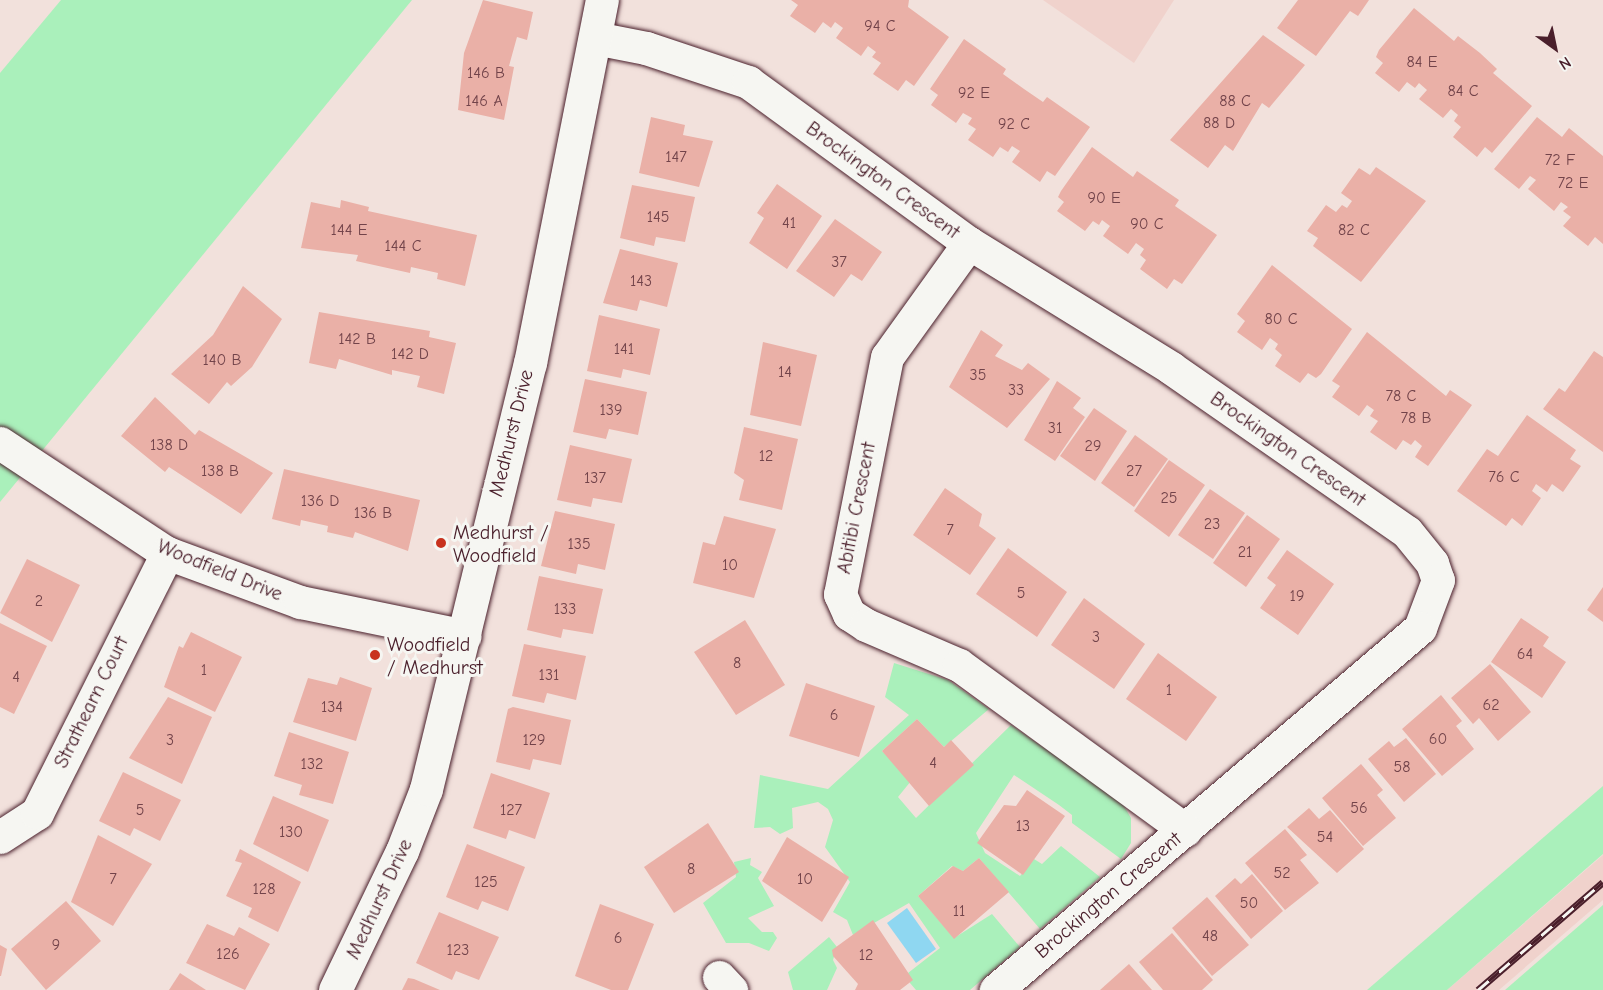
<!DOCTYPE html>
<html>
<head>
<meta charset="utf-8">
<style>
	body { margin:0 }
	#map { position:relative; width:1603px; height:990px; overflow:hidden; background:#f2e1dc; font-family:"Comic Neue",sans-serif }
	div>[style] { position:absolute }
	.built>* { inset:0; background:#f0d2cc }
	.green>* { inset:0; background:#aaf0bb }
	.water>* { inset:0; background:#8fd7f1 }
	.building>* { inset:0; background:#eab0a7 }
	.roads { filter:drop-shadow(0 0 2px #4a1f2b) drop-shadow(0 0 2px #4a1f2b) }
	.minor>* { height:33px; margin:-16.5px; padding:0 16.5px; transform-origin:16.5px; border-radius:16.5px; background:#f6f6f2 }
	.rail>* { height:7px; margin-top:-3.5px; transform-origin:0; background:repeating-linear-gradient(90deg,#f6f6f2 0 14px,#4a1f2b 0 28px); box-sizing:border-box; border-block:2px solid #4a1f2b }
	.dots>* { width:16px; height:16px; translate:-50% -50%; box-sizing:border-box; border:3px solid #f6f6f2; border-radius:50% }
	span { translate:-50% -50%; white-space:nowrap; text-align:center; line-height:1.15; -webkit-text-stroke:6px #f6f6f2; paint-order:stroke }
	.number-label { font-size:16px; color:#72434a }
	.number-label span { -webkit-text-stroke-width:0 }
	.street-label { font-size:20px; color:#4a1f2b }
	.poi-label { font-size:20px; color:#4a1f2b }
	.left { translate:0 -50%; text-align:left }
	.north { position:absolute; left:1525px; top:18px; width:60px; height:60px; -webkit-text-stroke:4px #f6f6f2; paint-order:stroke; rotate:147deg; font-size:16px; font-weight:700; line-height:24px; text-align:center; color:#4a1f2b }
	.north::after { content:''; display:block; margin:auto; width:21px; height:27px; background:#4a1f2b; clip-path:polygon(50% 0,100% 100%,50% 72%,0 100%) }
</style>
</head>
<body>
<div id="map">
	<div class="built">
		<div style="clip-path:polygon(1043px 0,1174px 0,1134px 63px)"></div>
		<div style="clip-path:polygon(1603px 855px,1603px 900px,1499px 990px,1447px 990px)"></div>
	</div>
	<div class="green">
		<div style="clip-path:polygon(61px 0,412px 0,0 502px,0 73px)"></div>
		<div style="clip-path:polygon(894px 663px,948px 680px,989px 709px,944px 747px,917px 719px,882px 751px,911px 781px,898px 797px,916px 818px,1011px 725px,1121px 801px,1131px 818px,1131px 843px,1121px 859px,1072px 823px,1072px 815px,1059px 805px,1014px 775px,976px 833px,985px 853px,1020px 876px,1034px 859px,1042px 864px,1061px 846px,1100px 877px,1040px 929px,979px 858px,963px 871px,952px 866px,918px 896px,954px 938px,992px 914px,1020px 947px,970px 990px,916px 990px,910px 983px,908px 973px,940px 948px,909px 903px,853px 935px,847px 920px,833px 912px,850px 882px,825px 847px,833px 820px,828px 809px,818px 802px,792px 808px,793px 828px,780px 834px,770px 827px,754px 828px,760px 775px,828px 789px,909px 715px,885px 697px)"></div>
		<div style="clip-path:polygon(1603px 786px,1603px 854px,1447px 990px,1367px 990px)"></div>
		<div style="clip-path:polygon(751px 858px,750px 865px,762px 872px,758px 878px,774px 906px,748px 918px,762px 932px,773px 932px,777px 938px,769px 951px,749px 943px,726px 943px,703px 903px,736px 877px,734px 862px)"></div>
		<div style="clip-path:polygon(1603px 905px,1603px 990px,1505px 990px)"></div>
		<div style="clip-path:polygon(829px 937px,837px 947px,833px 960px,837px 968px,827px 990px,793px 990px,788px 972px)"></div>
	</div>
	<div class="water">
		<div style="clip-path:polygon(907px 908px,936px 949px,916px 963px,887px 923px)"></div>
	</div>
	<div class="building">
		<div style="clip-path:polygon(483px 0,533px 12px,527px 40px,517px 37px,509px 66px,514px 67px,504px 120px,458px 110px,464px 53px)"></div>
		<div style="clip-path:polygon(791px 0,909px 0,908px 7px,949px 37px,914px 86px,906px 80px,898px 91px,873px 74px,881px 63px,872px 57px,876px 52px,868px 46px,861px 56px,836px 38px,843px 28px,835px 22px,831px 28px,823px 22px,815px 33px,790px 16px,798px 5px)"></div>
		<div style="clip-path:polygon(1298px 0,1369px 0,1358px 16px,1350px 11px,1316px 56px,1277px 28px)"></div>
		<div style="clip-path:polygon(1414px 8px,1454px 41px,1458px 36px,1480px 53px,1497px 69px,1493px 73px,1532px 106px,1492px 153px,1485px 147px,1477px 157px,1453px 137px,1461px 127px,1454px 121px,1458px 115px,1451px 109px,1443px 118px,1419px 99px,1427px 90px,1419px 83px,1415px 88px,1407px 82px,1399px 92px,1375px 73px,1383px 63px,1376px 57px,1379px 50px)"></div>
		<div style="clip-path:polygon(1263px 35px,1305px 65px,1269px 108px,1262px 103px,1233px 151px,1225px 145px,1208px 168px,1170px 140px)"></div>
		<div style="clip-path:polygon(964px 39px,1006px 69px,1003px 74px,1024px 89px,1043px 102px,1047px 97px,1090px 127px,1055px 176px,1047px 171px,1040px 182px,1012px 162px,1020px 151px,1012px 146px,1008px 152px,1000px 147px,993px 157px,968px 140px,976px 129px,968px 124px,972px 118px,963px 113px,956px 123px,931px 105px,938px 95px,930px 89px)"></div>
		<div style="clip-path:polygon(651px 117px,685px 125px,683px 135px,713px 141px,699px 187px,639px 173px)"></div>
		<div style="clip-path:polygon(1537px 117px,1562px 137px,1569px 128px,1603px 156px,1603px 244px,1595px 237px,1588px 246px,1563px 226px,1571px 217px,1563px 211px,1568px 207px,1561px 202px,1554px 211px,1528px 189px,1536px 180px,1530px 176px,1519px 189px,1494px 169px)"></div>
		<div style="clip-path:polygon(1092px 147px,1133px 177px,1137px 171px,1160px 187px,1179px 200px,1175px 206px,1217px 235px,1182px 284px,1174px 279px,1167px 289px,1140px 269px,1146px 260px,1140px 255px,1144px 249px,1136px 243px,1128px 254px,1103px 236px,1110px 226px,1102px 220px,1099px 225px,1093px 221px,1085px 231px,1057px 211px,1064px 202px,1058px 197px,1061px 191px)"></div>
		<div style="clip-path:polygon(1376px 167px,1426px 201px,1361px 282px,1313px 246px,1318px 238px,1307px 231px,1326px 205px,1336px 212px,1342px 205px,1347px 208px,1352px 201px,1341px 193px,1359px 168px,1370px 175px)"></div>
		<div style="clip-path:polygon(777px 184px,822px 216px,787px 269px,749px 243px,764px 218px,757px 213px)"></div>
		<div style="clip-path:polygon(632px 185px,695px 197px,685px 242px,656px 237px,654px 246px,620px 238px)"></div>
		<div style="clip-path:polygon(341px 200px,369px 207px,368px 211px,477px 235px,465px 286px,437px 279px,438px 273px,411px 267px,410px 273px,356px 261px,358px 255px,301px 248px,311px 202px,340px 208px)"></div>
		<div style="clip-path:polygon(835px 219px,882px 252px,862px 281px,851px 274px,834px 297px,796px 271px)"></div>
		<div style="clip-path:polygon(620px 249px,678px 263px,667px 307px,640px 300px,637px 311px,603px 303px)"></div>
		<div style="clip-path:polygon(1272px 265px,1352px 329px,1321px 374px,1316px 378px,1308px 373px,1300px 383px,1275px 366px,1282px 355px,1275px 349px,1278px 344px,1270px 338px,1262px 350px,1237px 332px,1245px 321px,1237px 314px)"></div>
		<div style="clip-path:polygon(243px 286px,282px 319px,252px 367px,231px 386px,227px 382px,209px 404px,171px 374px,213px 335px)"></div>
		<div style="clip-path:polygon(319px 312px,430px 331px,429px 337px,456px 343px,444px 394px,417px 387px,420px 376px,392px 370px,392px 375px,339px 359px,336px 369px,309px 363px)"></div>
		<div style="clip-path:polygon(599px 315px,660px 329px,650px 375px,623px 369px,621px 378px,587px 371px)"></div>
		<div style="clip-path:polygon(981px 330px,1003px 345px,995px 356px,1022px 370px,1028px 363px,1050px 379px,1007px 428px,949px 387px)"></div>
		<div style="clip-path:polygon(1367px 332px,1446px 396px,1450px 390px,1472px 405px,1428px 466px,1415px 457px,1422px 446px,1415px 440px,1411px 445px,1403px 440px,1396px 450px,1370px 432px,1378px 421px,1370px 416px,1374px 410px,1367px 405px,1359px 416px,1332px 397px,1340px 386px,1332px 381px)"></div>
		<div style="clip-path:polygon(763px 342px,817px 355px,801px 426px,750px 415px)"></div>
		<div style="clip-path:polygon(1594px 351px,1603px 357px,1603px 452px,1543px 409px,1559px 388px,1565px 392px)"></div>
		<div style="clip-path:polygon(585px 379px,647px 392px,638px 435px,609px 429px,606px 439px,573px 432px)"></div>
		<div style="clip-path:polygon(1057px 381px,1081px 398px,1073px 408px,1085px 417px,1055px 461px,1024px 440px)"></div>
		<div style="clip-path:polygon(155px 397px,195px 435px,199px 430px,273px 473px,241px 514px,169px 467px,165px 472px,121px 436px)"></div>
		<div style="clip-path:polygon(1094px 408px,1127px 431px,1095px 481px,1060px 456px)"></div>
		<div style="clip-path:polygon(1527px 415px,1576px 450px,1570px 459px,1581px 466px,1563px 492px,1552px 484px,1547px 492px,1536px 484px,1532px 491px,1541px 498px,1522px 526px,1512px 518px,1506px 526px,1457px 491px,1487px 449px,1498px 456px)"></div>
		<div style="clip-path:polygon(744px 427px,798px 439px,782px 510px,739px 500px,744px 480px,734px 473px)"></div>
		<div style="clip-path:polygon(1135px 435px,1168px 459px,1134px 507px,1101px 483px)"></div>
		<div style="clip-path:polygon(570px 445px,632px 459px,622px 503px,593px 498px,591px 507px,557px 500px)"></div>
		<div style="clip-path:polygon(1169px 460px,1205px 485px,1169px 537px,1134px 511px)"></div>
		<div style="clip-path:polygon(284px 469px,420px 500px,408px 551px,355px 532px,353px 538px,327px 532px,328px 526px,301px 520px,300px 526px,272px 519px)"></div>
		<div style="clip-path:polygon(945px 488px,982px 514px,979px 526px,996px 538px,970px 575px,913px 535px)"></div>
		<div style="clip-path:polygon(1210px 489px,1245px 513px,1213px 559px,1178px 535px)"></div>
		<div style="clip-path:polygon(555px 511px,615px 524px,605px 570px,578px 564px,576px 574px,541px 566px)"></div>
		<div style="clip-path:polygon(1247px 515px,1280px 539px,1246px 587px,1213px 563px)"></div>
		<div style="clip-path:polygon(724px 516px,776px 529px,754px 598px,693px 583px,703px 542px,715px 545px)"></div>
		<div style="clip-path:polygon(1008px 548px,1067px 592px,1037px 637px,976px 594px)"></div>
		<div style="clip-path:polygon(1287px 550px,1334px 584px,1298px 635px,1260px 608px,1276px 585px,1267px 578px)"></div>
		<div style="clip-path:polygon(27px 559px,80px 585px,52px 642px,0 613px)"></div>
		<div style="clip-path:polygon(539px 576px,603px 589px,593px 634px,563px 629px,561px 638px,527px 630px)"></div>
		<div style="clip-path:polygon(1603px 587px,1603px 622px,1587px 610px)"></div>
		<div style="clip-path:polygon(1084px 598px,1145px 644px,1114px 689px,1051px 645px)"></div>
		<div style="clip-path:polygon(1521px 618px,1549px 637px,1543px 646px,1566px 662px,1542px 698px,1491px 662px)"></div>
		<div style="clip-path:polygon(745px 620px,785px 685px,736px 715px,694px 652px)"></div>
		<div style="clip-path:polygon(0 623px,47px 646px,14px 714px,0 707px)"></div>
		<div style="clip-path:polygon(191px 632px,242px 657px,215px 712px,164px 687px,179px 646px,183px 648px)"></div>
		<div style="clip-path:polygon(524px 644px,586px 656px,576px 700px,547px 693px,544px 703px,512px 696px)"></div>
		<div style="clip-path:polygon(1158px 653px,1217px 697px,1186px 741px,1126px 699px)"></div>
		<div style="clip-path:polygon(1490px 664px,1531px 712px,1498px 741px,1479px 718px,1473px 724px,1451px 698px)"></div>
		<div style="clip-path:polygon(340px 677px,372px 688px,356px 741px,293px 722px,308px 678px,337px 685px)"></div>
		<div style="clip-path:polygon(806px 683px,875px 706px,859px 757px,789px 736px)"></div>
		<div style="clip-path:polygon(1441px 695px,1462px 721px,1456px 726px,1474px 749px,1442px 776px,1402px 729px)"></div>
		<div style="clip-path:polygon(168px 697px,212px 717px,182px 784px,129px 758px)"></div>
		<div style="clip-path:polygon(513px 707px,571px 720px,561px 765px,533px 759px,530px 770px,496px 762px,508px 709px)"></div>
		<div style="clip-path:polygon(917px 719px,944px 747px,951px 740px,974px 765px,929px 806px,882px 751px)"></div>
		<div style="clip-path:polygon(289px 732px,349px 752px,333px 804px,299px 795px,302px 785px,274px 776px)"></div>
		<div style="clip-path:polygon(1406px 738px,1436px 774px,1404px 802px,1368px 759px,1389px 741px,1394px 747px)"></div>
		<div style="clip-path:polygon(1361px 764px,1383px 790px,1377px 795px,1396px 818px,1363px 846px,1322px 798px)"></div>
		<div style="clip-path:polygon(123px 772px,181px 800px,160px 841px,134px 828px,130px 836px,99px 821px)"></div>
		<div style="clip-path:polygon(491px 773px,550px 793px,535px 839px,509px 830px,506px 839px,473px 828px)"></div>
		<div style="clip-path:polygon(1027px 790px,1065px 816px,1023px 875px,977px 843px,1004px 805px,1016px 806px)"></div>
		<div style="clip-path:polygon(273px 796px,329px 820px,308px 872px,253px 844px)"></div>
		<div style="clip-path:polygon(1309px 808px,1319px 819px,1330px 810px,1364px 849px,1337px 873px,1287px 827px)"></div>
		<div style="clip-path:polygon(708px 823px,739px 872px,674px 913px,644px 867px)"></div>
		<div style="clip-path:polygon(1285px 829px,1307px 855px,1300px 860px,1319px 883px,1285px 910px,1245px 863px)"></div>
		<div style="clip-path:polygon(98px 835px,152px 864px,113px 926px,71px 902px)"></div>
		<div style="clip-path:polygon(787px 837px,849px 877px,822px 922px,762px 881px)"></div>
		<div style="clip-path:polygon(467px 844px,525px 867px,508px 911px,482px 901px,478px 910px,446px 897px)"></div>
		<div style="clip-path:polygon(240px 849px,301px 882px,278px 932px,248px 917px,252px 908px,226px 896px,242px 863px,235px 861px)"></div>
		<div style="clip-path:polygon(979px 858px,1009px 892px,954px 939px,918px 896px,953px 866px,963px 871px)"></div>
		<div style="clip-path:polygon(1252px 874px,1283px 911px,1251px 939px,1215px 896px,1235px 878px,1241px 884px)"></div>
		<div style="clip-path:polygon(1207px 897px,1249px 945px,1212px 976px,1172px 928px)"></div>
		<div style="clip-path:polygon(66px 901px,101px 941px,46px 990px,11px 949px)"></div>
		<div style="clip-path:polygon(600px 904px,654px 924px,628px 990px,611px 990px,575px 976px)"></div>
		<div style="clip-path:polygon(439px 912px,499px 937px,479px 980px,456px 971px,452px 980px,416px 963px)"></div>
		<div style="clip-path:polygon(873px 920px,913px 980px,900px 990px,855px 990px,858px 984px,833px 956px,832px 950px)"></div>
		<div style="clip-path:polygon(207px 924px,234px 936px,239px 927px,270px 944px,245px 990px,186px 963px)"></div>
		<div style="clip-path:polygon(1172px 933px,1213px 980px,1202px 990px,1163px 990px,1139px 962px)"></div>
		<div style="clip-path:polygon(0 945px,7px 949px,1px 976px,0 976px)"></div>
		<div style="clip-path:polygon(1129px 964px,1152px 990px,1100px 990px)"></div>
		<div style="clip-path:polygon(180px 973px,206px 990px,169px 990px)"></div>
		<div style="clip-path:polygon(408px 978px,414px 979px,440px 990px,402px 990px)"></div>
	</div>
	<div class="roads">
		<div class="minor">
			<div style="left:595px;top:38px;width:52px;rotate:11.1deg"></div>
			<div style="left:646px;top:48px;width:108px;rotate:18.4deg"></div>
			<div style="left:748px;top:82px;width:273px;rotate:36.1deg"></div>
			<div style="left:969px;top:243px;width:238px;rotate:31.7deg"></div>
			<div style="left:1171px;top:368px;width:287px;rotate:34.8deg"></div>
			<div style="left:1407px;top:532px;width:40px;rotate:51deg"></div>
			<div style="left:1432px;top:563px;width:18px;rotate:71deg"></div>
			<div style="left:1438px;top:580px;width:51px;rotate:110.6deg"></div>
			<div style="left:1420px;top:628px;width:558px;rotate:139.51deg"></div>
			<div style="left:969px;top:243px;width:140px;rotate:125.7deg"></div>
			<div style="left:887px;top:357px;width:242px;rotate:101.2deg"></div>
			<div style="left:840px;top:594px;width:22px;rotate:66deg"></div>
			<div style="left:849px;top:614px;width:20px;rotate:33deg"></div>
			<div style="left:866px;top:625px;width:101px;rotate:23.3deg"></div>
			<div style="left:959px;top:665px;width:280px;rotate:36.1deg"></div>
			<div style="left:0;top:443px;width:200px;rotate:33.4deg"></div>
			<div style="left:167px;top:553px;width:142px;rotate:20.2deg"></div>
			<div style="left:300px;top:602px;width:168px;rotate:11.6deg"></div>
			<div style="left:0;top:837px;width:44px;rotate:-33deg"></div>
			<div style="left:37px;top:813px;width:291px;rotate:-63.4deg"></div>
			<div style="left:719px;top:977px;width:18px;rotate:47deg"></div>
			<div style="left:335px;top:990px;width:154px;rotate:-64.3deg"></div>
			<div style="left:402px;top:851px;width:66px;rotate:-68.8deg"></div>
			<div style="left:426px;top:789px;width:439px;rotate:-76.3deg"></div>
			<div style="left:530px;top:363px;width:370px;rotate:-78.8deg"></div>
		</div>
	</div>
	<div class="rail">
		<div style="left:1478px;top:990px;width:165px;rotate:-40.8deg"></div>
	</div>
	<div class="dots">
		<div style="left:441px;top:543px;background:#c8321e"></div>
		<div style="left:375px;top:655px;background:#c8321e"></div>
	</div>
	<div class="number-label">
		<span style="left:880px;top:26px">94 C</span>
		<span style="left:1422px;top:62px">84 E</span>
		<span style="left:486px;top:73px">146 B</span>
		<span style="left:1463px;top:91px">84 C</span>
		<span style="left:974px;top:93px">92 E</span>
		<span style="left:484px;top:101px">146 A</span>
		<span style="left:1235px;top:101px">88 C</span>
		<span style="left:1219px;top:123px">88 D</span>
		<span style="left:1014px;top:124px">92 C</span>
		<span style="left:676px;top:157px">147</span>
		<span style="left:1560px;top:160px">72 F</span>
		<span style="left:1573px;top:183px">72 E</span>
		<span style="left:1104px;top:198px">90 E</span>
		<span style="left:658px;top:217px">145</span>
		<span style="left:789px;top:223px">41</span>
		<span style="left:1147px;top:224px">90 C</span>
		<span style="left:349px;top:230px">144 E</span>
		<span style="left:1354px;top:230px">82 C</span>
		<span style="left:403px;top:246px">144 C</span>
		<span style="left:839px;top:262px">37</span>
		<span style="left:641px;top:281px">143</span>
		<span style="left:1281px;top:319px">80 C</span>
		<span style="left:357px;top:339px">142 B</span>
		<span style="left:624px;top:349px">141</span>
		<span style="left:410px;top:354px">142 D</span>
		<span style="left:222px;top:360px">140 B</span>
		<span style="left:785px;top:372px">14</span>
		<span style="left:978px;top:375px">35</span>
		<span style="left:1016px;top:390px">33</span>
		<span style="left:1401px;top:396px">78 C</span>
		<span style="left:611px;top:410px">139</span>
		<span style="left:1416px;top:418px">78 B</span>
		<span style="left:1055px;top:428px">31</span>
		<span style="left:169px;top:445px">138 D</span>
		<span style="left:1093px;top:446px">29</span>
		<span style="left:766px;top:456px">12</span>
		<span style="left:220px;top:471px">138 B</span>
		<span style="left:1134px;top:471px">27</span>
		<span style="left:1504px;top:477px">76 C</span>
		<span style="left:595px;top:478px">137</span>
		<span style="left:1169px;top:498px">25</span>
		<span style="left:320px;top:501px">136 D</span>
		<span style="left:373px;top:513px">136 B</span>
		<span style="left:1212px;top:524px">23</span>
		<span style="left:950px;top:530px">7</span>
		<span style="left:579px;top:544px">135</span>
		<span style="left:1245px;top:552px">21</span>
		<span style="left:730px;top:565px">10</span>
		<span style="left:1021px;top:593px">5</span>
		<span style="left:1297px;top:596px">19</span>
		<span style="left:39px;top:601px">2</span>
		<span style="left:565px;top:609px">133</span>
		<span style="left:1096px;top:637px">3</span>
		<span style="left:1525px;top:654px">64</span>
		<span style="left:737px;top:663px">8</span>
		<span style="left:204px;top:670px">1</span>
		<span style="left:549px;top:675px">131</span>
		<span style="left:16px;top:677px">4</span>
		<span style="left:1169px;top:690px">1</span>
		<span style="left:1491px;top:705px">62</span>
		<span style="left:332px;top:707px">134</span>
		<span style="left:834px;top:715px">6</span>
		<span style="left:1438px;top:739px">60</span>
		<span style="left:170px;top:740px">3</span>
		<span style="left:534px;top:740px">129</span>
		<span style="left:933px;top:763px">4</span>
		<span style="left:312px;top:764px">132</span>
		<span style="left:1402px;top:767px">58</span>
		<span style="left:1359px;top:808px">56</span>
		<span style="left:140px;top:810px">5</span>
		<span style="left:511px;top:810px">127</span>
		<span style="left:1023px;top:826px">13</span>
		<span style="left:291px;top:832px">130</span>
		<span style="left:1325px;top:837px">54</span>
		<span style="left:691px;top:869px">8</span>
		<span style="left:1282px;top:873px">52</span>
		<span style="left:113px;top:879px">7</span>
		<span style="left:805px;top:879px">10</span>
		<span style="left:486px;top:882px">125</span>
		<span style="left:264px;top:889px">128</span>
		<span style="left:1249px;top:903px">50</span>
		<span style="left:959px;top:911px">11</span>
		<span style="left:1210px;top:936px">48</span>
		<span style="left:618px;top:938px">6</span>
		<span style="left:56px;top:945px">9</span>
		<span style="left:458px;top:950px">123</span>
		<span style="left:228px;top:954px">126</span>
		<span style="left:866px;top:955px">12</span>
	</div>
	<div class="street-label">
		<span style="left:883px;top:180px;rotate:36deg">Brockington Crescent</span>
		<span style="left:511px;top:433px;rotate:-76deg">Medhurst Drive</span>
		<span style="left:1288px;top:449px;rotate:35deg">Brockington Crescent</span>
		<span style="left:856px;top:508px;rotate:-79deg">Abitibi Crescent</span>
		<span style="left:220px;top:570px;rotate:22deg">Woodfield Drive</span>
		<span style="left:91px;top:702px;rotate:-64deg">Strathearn Court</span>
		<span style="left:1108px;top:895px;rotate:-40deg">Brockington Crescent</span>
		<span style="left:379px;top:899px;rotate:-65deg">Medhurst Drive</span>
	</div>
	<div class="poi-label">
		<span class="left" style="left:453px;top:544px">Medhurst /<br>Woodfield</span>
		<span class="left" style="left:387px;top:656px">Woodfield<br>/ Medhurst</span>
	</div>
	<div class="north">N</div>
</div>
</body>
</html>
